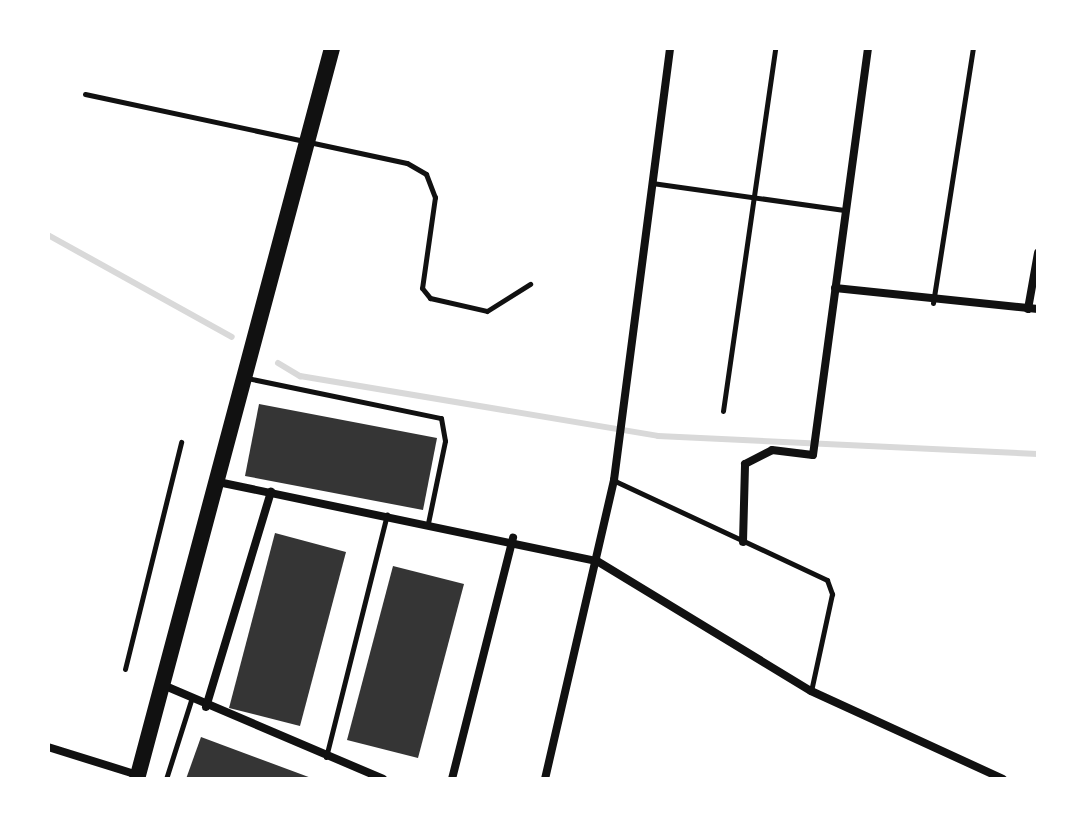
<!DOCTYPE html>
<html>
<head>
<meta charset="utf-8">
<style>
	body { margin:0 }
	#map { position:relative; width:1086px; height:827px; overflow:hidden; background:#fff; font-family:"Fira Sans",sans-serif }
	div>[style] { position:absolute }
	.stream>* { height:6px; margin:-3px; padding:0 3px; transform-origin:3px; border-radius:3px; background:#d9d9d9 }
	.building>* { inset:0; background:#353535 }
	.service>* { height:5px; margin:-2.5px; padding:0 2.5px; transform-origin:2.5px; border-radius:2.5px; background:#111 }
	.minor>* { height:8px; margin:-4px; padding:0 4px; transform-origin:4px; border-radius:4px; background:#111 }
	.primary>* { height:16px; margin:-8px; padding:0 8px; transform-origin:8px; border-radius:8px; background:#111 }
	span { translate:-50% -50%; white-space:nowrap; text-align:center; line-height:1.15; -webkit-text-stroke:6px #fff; paint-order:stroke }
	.frame { position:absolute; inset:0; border:50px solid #fff; pointer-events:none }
</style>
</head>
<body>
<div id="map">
	<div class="stream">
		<div style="left:48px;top:235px;width:210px;rotate:29deg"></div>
		<div style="left:278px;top:363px;width:26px;rotate:31deg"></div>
		<div style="left:300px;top:376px;width:363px;rotate:9.5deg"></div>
		<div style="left:658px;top:436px;width:380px;rotate:2.7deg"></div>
	</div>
	<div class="building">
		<div style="clip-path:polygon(259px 404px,437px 438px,423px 510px,245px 476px)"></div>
		<div style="clip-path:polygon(275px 533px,346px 552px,300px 726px,229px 708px)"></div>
		<div style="clip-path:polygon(393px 566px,464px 584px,418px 758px,347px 740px)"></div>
		<div style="clip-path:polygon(201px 737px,314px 779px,186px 779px)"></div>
	</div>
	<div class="service">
		<div style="left:85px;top:94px;width:329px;rotate:12.1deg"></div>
		<div style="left:407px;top:163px;width:22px;rotate:30deg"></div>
		<div style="left:426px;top:174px;width:25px;rotate:69deg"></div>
		<div style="left:435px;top:197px;width:92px;rotate:98.1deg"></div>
		<div style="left:422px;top:288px;width:13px;rotate:51deg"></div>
		<div style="left:430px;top:298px;width:58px;rotate:12.8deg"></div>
		<div style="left:487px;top:311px;width:51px;rotate:-32.1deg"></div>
		<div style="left:652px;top:183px;width:194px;rotate:8deg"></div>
		<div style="left:933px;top:303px;width:258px;rotate:-81.1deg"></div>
		<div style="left:247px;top:378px;width:198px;rotate:11.7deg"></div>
		<div style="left:441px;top:418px;width:23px;rotate:80deg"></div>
		<div style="left:445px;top:441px;width:84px;rotate:101.7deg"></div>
		<div style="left:723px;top:411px;width:367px;rotate:-81.8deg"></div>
		<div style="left:615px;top:481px;width:234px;rotate:25deg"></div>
		<div style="left:827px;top:580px;width:15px;rotate:70deg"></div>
		<div style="left:832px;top:594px;width:99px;rotate:102.2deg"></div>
		<div style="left:125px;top:669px;width:234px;rotate:-76.1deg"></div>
		<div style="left:326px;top:757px;width:250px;rotate:-75.9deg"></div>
		<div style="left:166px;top:779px;width:83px;rotate:-72.4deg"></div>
	</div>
	<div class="minor">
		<div style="left:835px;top:288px;width:204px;rotate:5.9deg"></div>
		<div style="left:1028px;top:309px;width:57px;rotate:-79.9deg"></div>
		<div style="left:218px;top:482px;width:387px;rotate:11.8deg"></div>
		<div style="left:597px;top:561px;width:250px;rotate:31.3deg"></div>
		<div style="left:811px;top:691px;width:211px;rotate:24.6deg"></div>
		<div style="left:743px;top:542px;width:78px;rotate:-88.5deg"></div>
		<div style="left:745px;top:464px;width:30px;rotate:-27deg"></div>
		<div style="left:772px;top:450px;width:41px;rotate:7deg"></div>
		<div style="left:813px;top:455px;width:411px;rotate:-82.3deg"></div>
		<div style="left:163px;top:685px;width:239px;rotate:23.1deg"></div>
		<div style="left:206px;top:707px;width:225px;rotate:-73.2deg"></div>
		<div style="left:48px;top:747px;width:94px;rotate:17.3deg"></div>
		<div style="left:452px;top:779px;width:249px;rotate:-75.8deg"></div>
		<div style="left:545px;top:779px;width:307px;rotate:-77deg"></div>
		<div style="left:614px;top:480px;width:436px;rotate:-82.6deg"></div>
	</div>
	<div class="primary">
		<div style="left:137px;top:779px;width:757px;rotate:-75.06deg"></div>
	</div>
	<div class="frame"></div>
</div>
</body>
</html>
